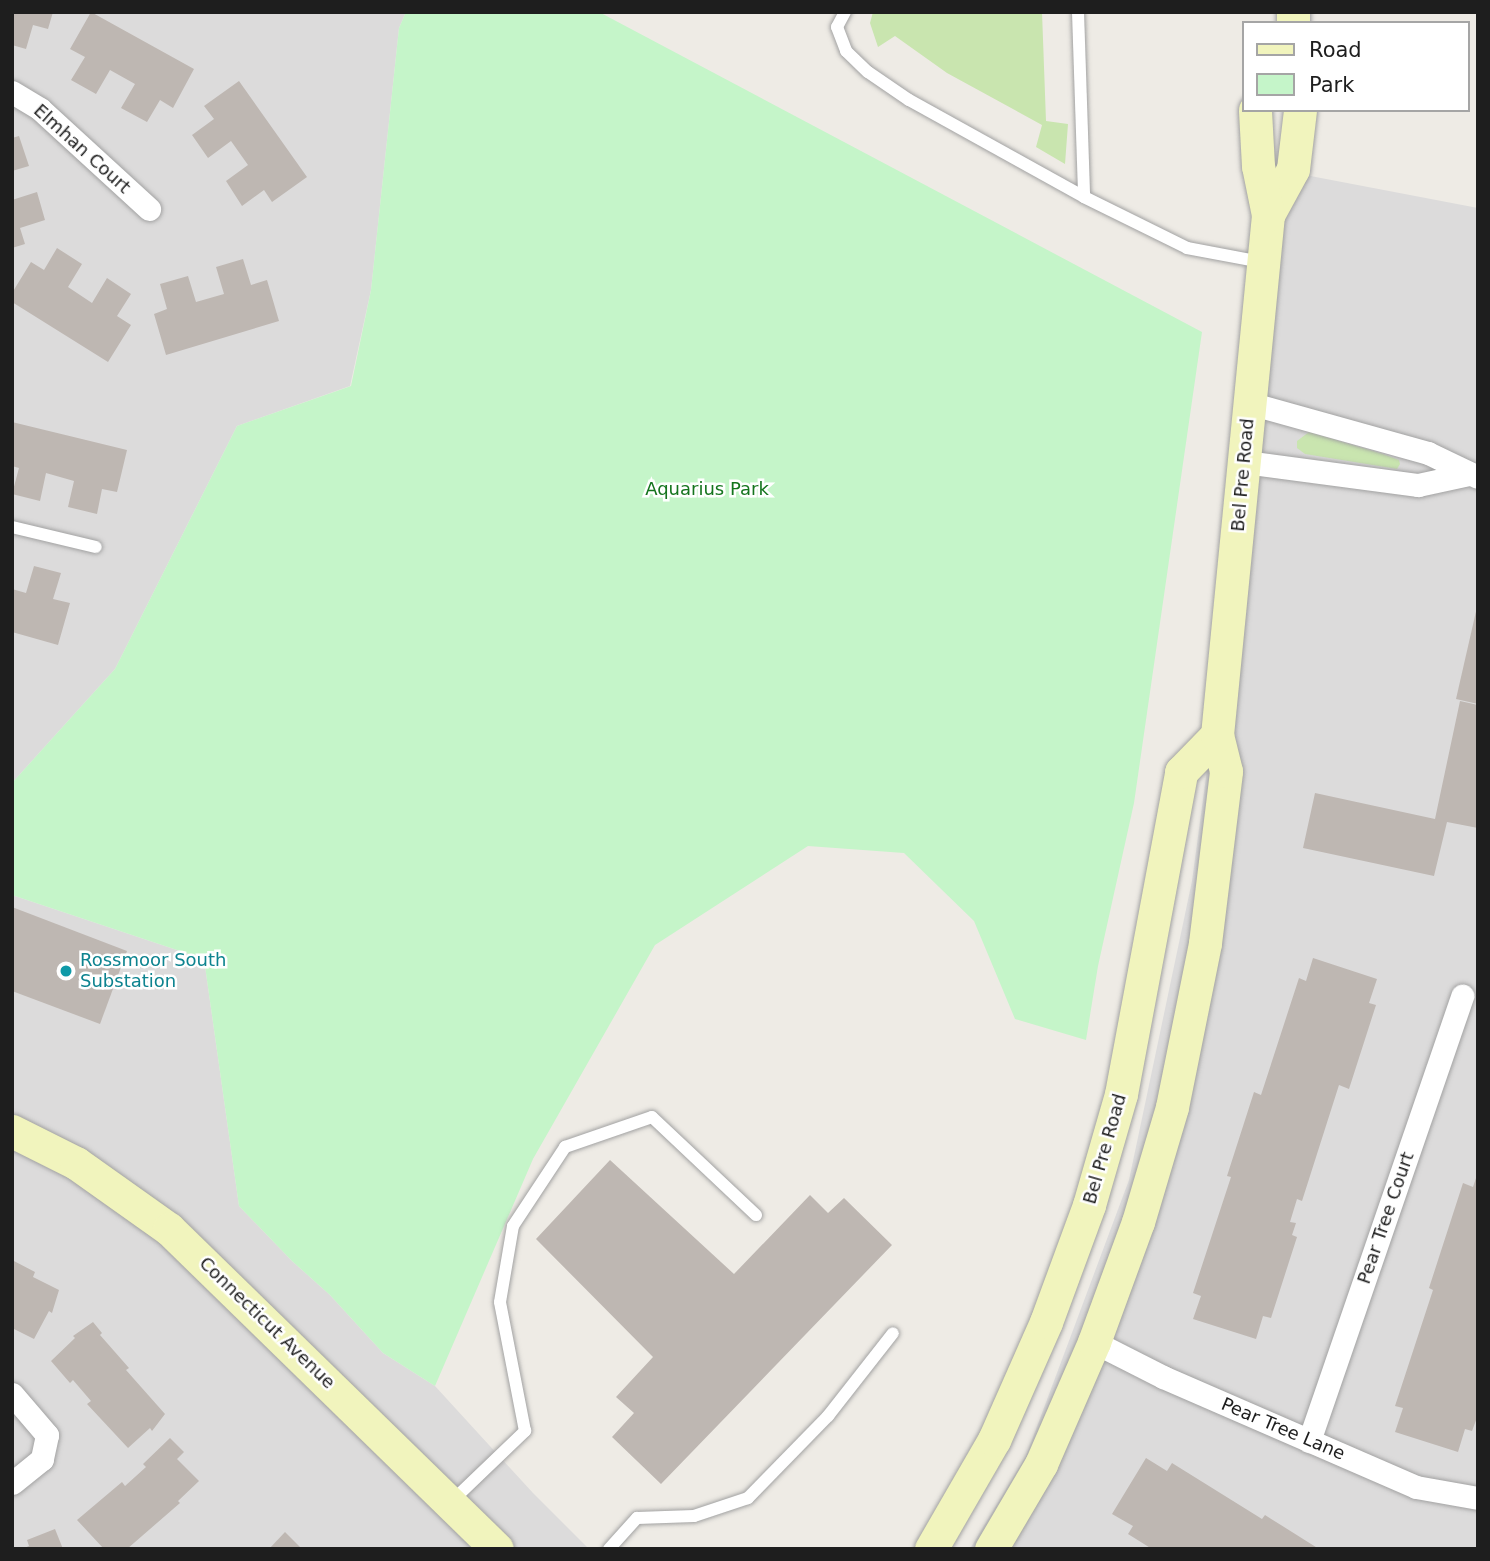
<!DOCTYPE html>
<html>
<head>
<meta charset="utf-8">
<style>
	body { margin:0 }
	#map { position:relative; width:1490px; height:1561px; overflow:hidden; background:#eeebe5; font-family:"DejaVu Sans",sans-serif }
	div>[style] { position:absolute }
	.residential>* { inset:0; background:#dcdbdb }
	.grass>* { inset:0; background:#c9e5af }
	.park>* { inset:0; background:#c5f5c9 }
	.building>* { inset:0; background:#beb7b2 }
	.roads { filter:drop-shadow(0 0 2px #a2a2a2) drop-shadow(0 0 2px #a2a2a2) }
	.lane>* { height:12px; margin:-6px; padding:0 6px; transform-origin:6px; border-radius:6px; background:#fff }
	.street>* { height:23px; margin:-11.5px; padding:0 11.5px; transform-origin:11.5px; border-radius:11.5px; background:#fff }
	.secondary>* { height:33px; margin:-16.5px; padding:0 16.5px; transform-origin:16.5px; border-radius:16.5px; background:#f1f4bd }
	.dots>* { width:19px; height:19px; translate:-50% -50%; box-sizing:border-box; border:4px solid #fff; border-radius:50% }
	span { translate:-50% -50%; white-space:nowrap; text-align:center; line-height:1.15; -webkit-text-stroke:5px #fff; paint-order:stroke }
	.street-label { font-size:18px; color:#1e1e1e }
	.park-label { font-size:18px; color:#14741d }
	.culture-label { font-size:18px; color:#0d838f }
	.left { translate:0 -50%; text-align:left }
	.frame { position:absolute; inset:0; border:14px solid #1e1e1e; pointer-events:none }
	.legend { position:absolute; left:1242px; top:21px; width:228px; height:91px; box-sizing:border-box; background:#fff; border:2px solid #a5a5a5; margin:0; padding:9px 12px; list-style:none; font-size:21px; color:#1e1e1e }
	.legend li { display:flex; align-items:center; gap:14px; height:35px }
	.legend b { width:35px; border:2px solid #a5a5a5 }
</style>
</head>
<body>
<div id="map">
	<div class="residential">
		<div style="clip-path:polygon(12px 12px,406px 12px,399px 28px,371px 290px,350px 386px,237px 426px,115px 669px,12px 783px)"></div>
		<div style="clip-path:polygon(1279px 170px,1478px 208px,1478px 1549px,970px 1549px,1026px 1456px,1129px 1180px,1192px 881px,1234px 570px)"></div>
		<div style="clip-path:polygon(12px 895px,204px 959px,239px 1206px,292px 1261px,330px 1295px,383px 1353px,435px 1386px,533px 1493px,589px 1549px,12px 1549px)"></div>
	</div>
	<div class="grass">
		<div style="clip-path:polygon(873px 12px,1042px 12px,1046px 121px,1068px 124px,1065px 164px,1036px 147px,1042px 125px,947px 73px,895px 36px,878px 47px,870px 23px)"></div>
		<div style="clip-path:polygon(1309px 432px,1383px 454px,1399px 460px,1400px 464px,1397px 469px,1305px 454px,1297px 448px,1297px 441px)"></div>
	</div>
	<div class="park">
		<div style="clip-path:polygon(406px 12px,599px 12px,1202px 332px,1134px 803px,1098px 966px,1086px 1040px,1015px 1019px,974px 921px,904px 853px,808px 846px,655px 945px,533px 1159px,435px 1386px,383px 1353px,330px 1295px,292px 1261px,239px 1206px,204px 959px,12px 895px,12px 783px,115px 669px,237px 426px,351px 386px,371px 290px,399px 28px)"></div>
	</div>
	<div class="building">
		<div style="clip-path:polygon(12px 12px,53px 12px,48px 29px,33px 25px,26px 49px,12px 45px)"></div>
		<div style="clip-path:polygon(91px 12px,194px 69px,173px 108px,160px 100px,147px 122px,121px 108px,135px 84px,110px 70px,96px 94px,71px 80px,85px 57px,70px 49px)"></div>
		<div style="clip-path:polygon(239px 81px,307px 177px,272px 202px,264px 190px,242px 206px,226px 181px,248px 165px,231px 141px,208px 158px,192px 135px,214px 119px,204px 106px)"></div>
		<div style="clip-path:polygon(19px 136px,29px 166px,12px 171px,12px 138px)"></div>
		<div style="clip-path:polygon(37px 192px,45px 220px,20px 228px,25px 244px,12px 248px,12px 200px)"></div>
		<div style="clip-path:polygon(57px 248px,82px 264px,68px 287px,92px 303px,107px 278px,131px 294px,117px 316px,131px 325px,108px 362px,12px 302px,12px 293px,31px 262px,44px 270px)"></div>
		<div style="clip-path:polygon(243px 259px,251px 285px,267px 280px,279px 321px,166px 355px,154px 314px,167px 309px,160px 284px,188px 276px,196px 302px,224px 294px,216px 267px)"></div>
		<div style="clip-path:polygon(12px 422px,127px 450px,117px 492px,102px 489px,97px 514px,68px 507px,74px 481px,46px 473px,40px 501px,12px 494px,19px 468px,12px 466px)"></div>
		<div style="clip-path:polygon(34px 566px,61px 573px,53px 599px,70px 603px,58px 645px,12px 632px,12px 589px,26px 593px)"></div>
		<div style="clip-path:polygon(1477px 607px,1478px 607px,1478px 704px,1456px 699px)"></div>
		<div style="clip-path:polygon(1460px 701px,1478px 705px,1478px 828px,1447px 822px,1434px 876px,1303px 848px,1315px 793px,1435px 819px)"></div>
		<div style="clip-path:polygon(12px 907px,127px 951px,100px 1024px,12px 991px)"></div>
		<div style="clip-path:polygon(1313px 958px,1377px 979px,1369px 1003px,1376px 1005px,1349px 1089px,1339px 1085px,1302px 1201px,1297px 1199px,1290px 1222px,1296px 1223px,1292px 1235px,1297px 1237px,1271px 1318px,1263px 1316px,1256px 1339px,1193px 1319px,1201px 1296px,1193px 1293px,1231px 1177px,1227px 1176px,1254px 1092px,1261px 1095px,1299px 978px,1306px 981px)"></div>
		<div style="clip-path:polygon(610px 1160px,734px 1274px,810px 1195px,828px 1213px,844px 1198px,892px 1245px,661px 1484px,612px 1437px,634px 1413px,616px 1397px,653px 1357px,536px 1239px)"></div>
		<div style="clip-path:polygon(1477px 1175px,1478px 1415px,1472px 1431px,1465px 1429px,1458px 1452px,1395px 1432px,1403px 1408px,1395px 1406px,1433px 1290px,1429px 1288px,1463px 1183px,1473px 1187px)"></div>
		<div style="clip-path:polygon(12px 1260px,35px 1272px,33px 1277px,59px 1290px,52px 1313px,49px 1311px,34px 1339px,12px 1328px)"></div>
		<div style="clip-path:polygon(93px 1322px,102px 1333px,100px 1335px,129px 1368px,126px 1370px,165px 1414px,152px 1431px,150px 1428px,128px 1448px,87px 1404px,91px 1401px,73px 1380px,70px 1383px,51px 1361px,75px 1338px,73px 1336px)"></div>
		<div style="clip-path:polygon(170px 1438px,184px 1452px,177px 1459px,199px 1481px,178px 1501px,180px 1503px,127px 1549px,104px 1549px,77px 1520px,122px 1482px,125px 1486px,146px 1467px,143px 1464px)"></div>
		<div style="clip-path:polygon(1146px 1458px,1167px 1471px,1172px 1463px,1262px 1519px,1265px 1515px,1319px 1549px,1152px 1549px,1128px 1534px,1133px 1526px,1112px 1514px)"></div>
		<div style="clip-path:polygon(55px 1529px,63px 1549px,22px 1549px,29px 1546px,27px 1540px)"></div>
		<div style="clip-path:polygon(285px 1532px,302px 1549px,269px 1549px)"></div>
	</div>
	<div class="roads">
		<div class="lane">
			<div style="left:845px;top:12px;width:17px;rotate:118deg"></div>
			<div style="left:837px;top:27px;width:26px;rotate:69deg"></div>
			<div style="left:846px;top:51px;width:30px;rotate:44deg"></div>
			<div style="left:868px;top:72px;width:50px;rotate:34.3deg"></div>
			<div style="left:909px;top:100px;width:200px;rotate:29deg"></div>
			<div style="left:1078px;top:12px;width:185px;rotate:88.1deg"></div>
			<div style="left:1084px;top:197px;width:115px;rotate:26.3deg"></div>
			<div style="left:1187px;top:248px;width:75px;rotate:10.7deg"></div>
			<div style="left:12px;top:527px;width:86px;rotate:13.4deg"></div>
			<div style="left:451px;top:1502px;width:103px;rotate:-43.8deg"></div>
			<div style="left:525px;top:1431px;width:131px;rotate:-101deg"></div>
			<div style="left:500px;top:1302px;width:77px;rotate:-80.3deg"></div>
			<div style="left:513px;top:1226px;width:95px;rotate:-56.6deg"></div>
			<div style="left:565px;top:1147px;width:92px;rotate:-19deg"></div>
			<div style="left:652px;top:1117px;width:143px;rotate:43.3deg"></div>
			<div style="left:609px;top:1549px;width:42px;rotate:-47.9deg"></div>
			<div style="left:637px;top:1518px;width:57px;rotate:-2deg"></div>
			<div style="left:694px;top:1516px;width:57px;rotate:-18.4deg"></div>
			<div style="left:748px;top:1498px;width:115px;rotate:-45.7deg"></div>
			<div style="left:828px;top:1416px;width:105px;rotate:-51.9deg"></div>
		</div>
		<div class="street">
			<div style="left:12px;top:92px;width:33px;rotate:31deg"></div>
			<div style="left:40px;top:109px;width:148px;rotate:42.5deg"></div>
			<div style="left:1249px;top:403px;width:186px;rotate:15.6deg"></div>
			<div style="left:1428px;top:453px;width:55px;rotate:25.6deg"></div>
			<div style="left:1245px;top:462px;width:175px;rotate:7.6deg"></div>
			<div style="left:1418px;top:485px;width:52px;rotate:-12.2deg"></div>
			<div style="left:1094px;top:1342px;width:77px;rotate:26.9deg"></div>
			<div style="left:1163px;top:1377px;width:276px;rotate:23.5deg"></div>
			<div style="left:1416px;top:1487px;width:63px;rotate:10.1deg"></div>
			<div style="left:12px;top:1394px;width:54px;rotate:49.5deg"></div>
			<div style="left:47px;top:1435px;width:25px;rotate:102deg"></div>
			<div style="left:42px;top:1459px;width:38px;rotate:141deg"></div>
			<div style="left:1309px;top:1441px;width:471px;rotate:-71deg"></div>
		</div>
		<div class="secondary">
			<div style="left:1293px;top:23px;width:11px;rotate:-90deg"></div>
			<div style="left:1268px;top:215px;width:52px;rotate:-61.5deg"></div>
			<div style="left:1293px;top:169px;width:59px;rotate:-83.2deg"></div>
			<div style="left:12px;top:1131px;width:72px;rotate:26.6deg"></div>
			<div style="left:76px;top:1163px;width:114px;rotate:35.4deg"></div>
			<div style="left:169px;top:1229px;width:458px;rotate:44.3deg"></div>
			<div style="left:931px;top:1549px;width:126px;rotate:-60deg"></div>
			<div style="left:994px;top:1440px;width:129px;rotate:-66.2deg"></div>
			<div style="left:1046px;top:1322px;width:125px;rotate:-69.8deg"></div>
			<div style="left:1089px;top:1205px;width:116px;rotate:-73.9deg"></div>
			<div style="left:1121px;top:1094px;width:328px;rotate:-79.4deg"></div>
			<div style="left:1181px;top:772px;width:52px;rotate:-45.8deg"></div>
			<div style="left:991px;top:1549px;width:99px;rotate:-59.5deg"></div>
			<div style="left:1041px;top:1464px;width:133px;rotate:-66.5deg"></div>
			<div style="left:1094px;top:1342px;width:128px;rotate:-69.9deg"></div>
			<div style="left:1138px;top:1222px;width:120px;rotate:-73.5deg"></div>
			<div style="left:1172px;top:1107px;width:167px;rotate:-78.6deg"></div>
			<div style="left:1205px;top:943px;width:173px;rotate:-83deg"></div>
			<div style="left:1226px;top:771px;width:37px;rotate:-104deg"></div>
			<div style="left:1217px;top:735px;width:522px;rotate:-84.4deg"></div>
			<div style="left:1268px;top:215px;width:50px;rotate:-101.5deg"></div>
			<div style="left:1258px;top:166px;width:56px;rotate:-93.1deg"></div>
		</div>
	</div>
	<div class="dots">
		<div style="left:66px;top:971px;background:#0f9aa8"></div>
	</div>
	<div class="street-label">
		<span style="left:82px;top:149px;rotate:42deg">Elmhan Court</span>
		<span style="left:1243px;top:475px;rotate:-85deg">Bel Pre Road</span>
		<span style="left:1105px;top:1149px;rotate:-74deg">Bel Pre Road</span>
		<span style="left:1386px;top:1218px;rotate:-71deg">Pear Tree Court</span>
		<span style="left:267px;top:1323px;rotate:44deg">Connecticut Avenue</span>
		<span style="left:1283px;top:1429px;rotate:23deg">Pear Tree Lane</span>
	</div>
	<div class="park-label">
		<span style="left:707px;top:489px">Aquarius Park</span>
	</div>
	<div class="culture-label">
		<span class="left" style="left:80px;top:971px">Rossmoor South<br>Substation</span>
	</div>
	<div class="frame"></div>
	<ul class="legend">
	<li><b style="height:9px;background:#f1f4bd"></b>Road</li>
	<li><b style="height:19px;background:#c5f5c9"></b>Park</li>
	</ul>
</div>
</body>
</html>
